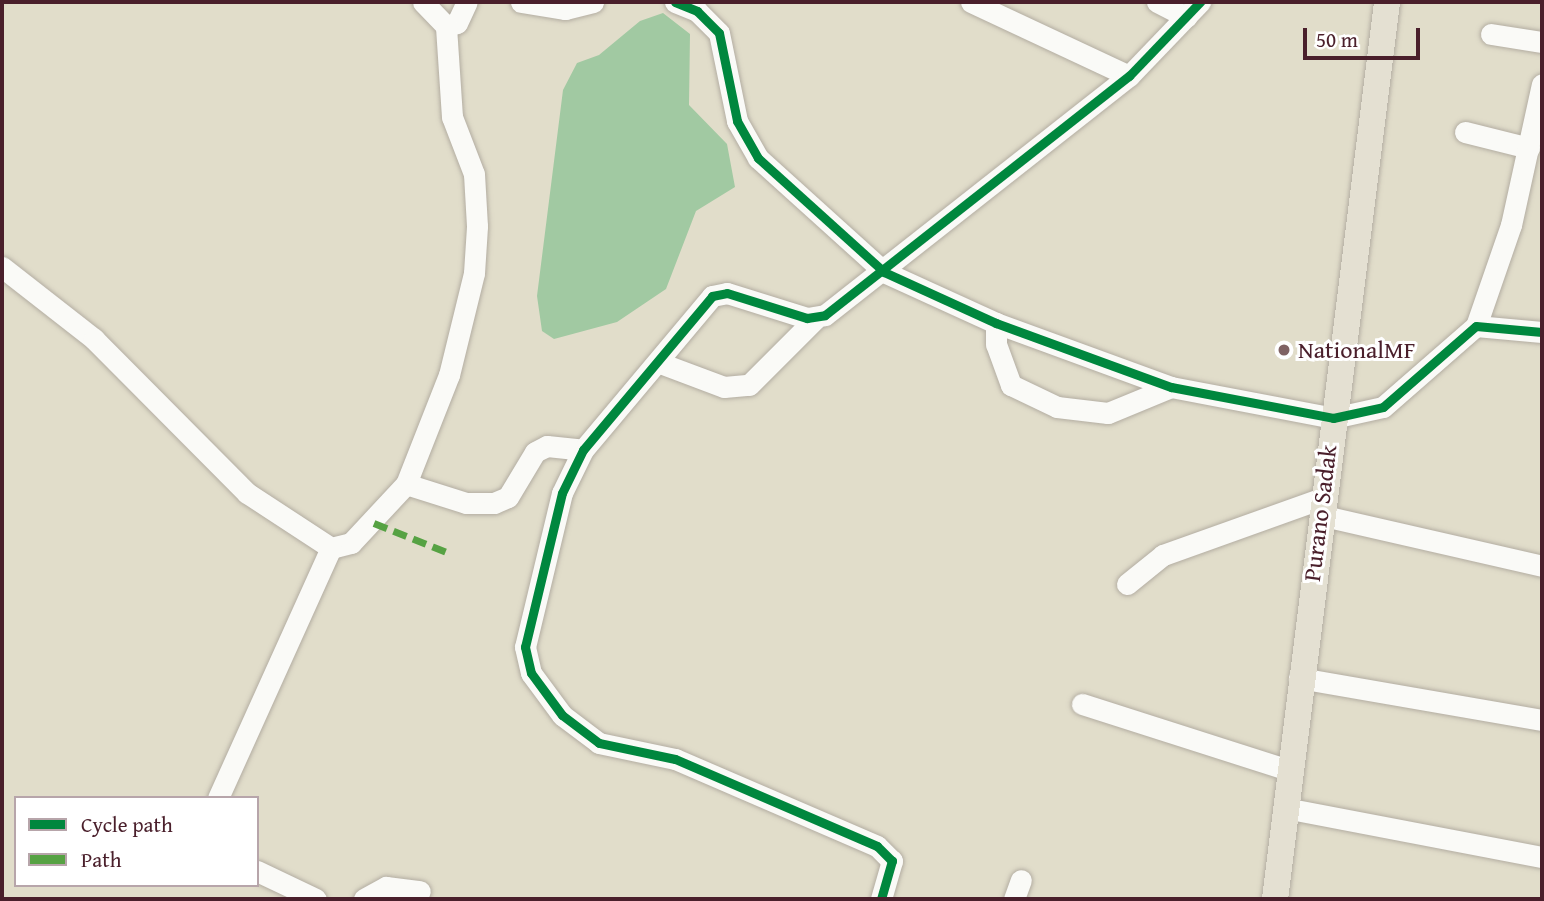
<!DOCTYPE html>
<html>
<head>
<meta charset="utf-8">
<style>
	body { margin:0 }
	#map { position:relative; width:1544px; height:901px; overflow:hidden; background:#e1ddca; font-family:"Gentium Book Plus",serif }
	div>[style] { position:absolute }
	.forest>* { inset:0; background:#a1c9a2 }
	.roads { filter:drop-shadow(0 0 2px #b3ada2) drop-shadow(0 0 2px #b3ada2) }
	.minor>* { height:21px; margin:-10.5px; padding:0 10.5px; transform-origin:10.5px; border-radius:10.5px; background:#fafaf7 }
	.major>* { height:26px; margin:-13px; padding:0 13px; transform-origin:13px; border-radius:13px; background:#e4e0d2 }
	.quiet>* { height:7px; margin-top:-3.5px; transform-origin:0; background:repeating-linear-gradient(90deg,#56a243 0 14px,transparent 0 21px) }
	.cycleway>* { height:9px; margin:-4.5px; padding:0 4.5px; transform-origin:4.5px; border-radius:4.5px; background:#00873e }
	.dots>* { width:19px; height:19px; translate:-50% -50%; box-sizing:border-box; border:4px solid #fff; border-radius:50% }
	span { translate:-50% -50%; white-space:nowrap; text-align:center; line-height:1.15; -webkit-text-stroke:6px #fff; paint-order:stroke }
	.poi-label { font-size:24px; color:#4a1f2b }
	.left { translate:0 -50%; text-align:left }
	.street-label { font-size:24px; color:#4a1f2b }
	.frame { position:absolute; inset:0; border:4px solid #4a1f2b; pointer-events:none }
	.legend { position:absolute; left:14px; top:796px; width:245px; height:91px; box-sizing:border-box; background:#fff; border:2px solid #b7a5aa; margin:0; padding:9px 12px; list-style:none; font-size:21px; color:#4a1f2b }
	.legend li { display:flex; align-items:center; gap:14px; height:35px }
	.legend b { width:35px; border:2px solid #b7a5aa }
	.scale { position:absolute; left:1303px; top:28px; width:117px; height:32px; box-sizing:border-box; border:4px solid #4a1f2b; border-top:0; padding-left:9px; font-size:21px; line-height:24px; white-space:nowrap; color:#4a1f2b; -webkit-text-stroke:5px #fff; paint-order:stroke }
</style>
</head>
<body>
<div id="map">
	<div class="forest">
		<div style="clip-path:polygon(663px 13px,690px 34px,689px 105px,727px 144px,735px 187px,696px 211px,666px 289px,617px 322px,554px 339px,542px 331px,537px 296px,563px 90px,577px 63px,599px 55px,640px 21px)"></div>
	</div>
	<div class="roads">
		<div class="minor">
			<div style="left:521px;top:2px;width:45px;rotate:9deg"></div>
			<div style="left:565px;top:9px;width:29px;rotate:-14deg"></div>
			<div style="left:675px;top:2px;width:24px;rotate:22deg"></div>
			<div style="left:697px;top:11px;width:31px;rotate:45deg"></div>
			<div style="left:719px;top:33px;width:90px;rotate:78.4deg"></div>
			<div style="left:737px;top:121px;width:43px;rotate:60.4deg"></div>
			<div style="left:758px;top:158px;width:170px;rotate:42.1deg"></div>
			<div style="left:884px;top:272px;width:123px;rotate:24.5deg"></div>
			<div style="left:996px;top:323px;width:186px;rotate:20.1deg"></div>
			<div style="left:1171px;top:387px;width:165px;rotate:10.8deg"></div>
			<div style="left:1333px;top:418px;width:51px;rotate:-12.4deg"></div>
			<div style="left:1383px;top:407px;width:123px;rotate:-41.1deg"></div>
			<div style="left:1476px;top:326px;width:66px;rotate:5.2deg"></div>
			<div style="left:971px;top:2px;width:174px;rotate:25.1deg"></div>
			<div style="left:1157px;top:2px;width:33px;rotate:27deg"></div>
			<div style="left:446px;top:26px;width:11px;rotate:-15deg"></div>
			<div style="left:457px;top:23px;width:23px;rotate:-65deg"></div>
			<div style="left:1491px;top:34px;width:52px;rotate:8.9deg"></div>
			<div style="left:1465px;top:132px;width:66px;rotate:14deg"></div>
			<div style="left:2px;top:267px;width:117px;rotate:38deg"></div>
			<div style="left:94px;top:339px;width:217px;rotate:45.2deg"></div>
			<div style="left:247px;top:493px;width:100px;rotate:33.2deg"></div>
			<div style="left:331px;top:548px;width:21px;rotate:-14deg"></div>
			<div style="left:351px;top:543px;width:81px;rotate:-47deg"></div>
			<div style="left:406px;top:484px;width:63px;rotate:17.6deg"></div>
			<div style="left:466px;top:503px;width:28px"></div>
			<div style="left:494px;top:503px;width:15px;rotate:-23deg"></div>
			<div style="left:508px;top:497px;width:52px;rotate:-59deg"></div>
			<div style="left:535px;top:452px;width:13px;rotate:-27deg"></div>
			<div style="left:547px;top:446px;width:36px;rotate:6deg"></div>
			<div style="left:996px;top:323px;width:21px;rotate:90deg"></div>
			<div style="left:996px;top:344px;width:44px;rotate:69.9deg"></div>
			<div style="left:1011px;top:385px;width:51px;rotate:25.6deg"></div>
			<div style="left:1057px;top:407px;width:51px;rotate:6.7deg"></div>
			<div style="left:1108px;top:413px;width:68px;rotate:-22.4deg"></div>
			<div style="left:1476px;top:326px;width:107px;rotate:-70.9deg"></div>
			<div style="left:1511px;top:225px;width:144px;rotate:-77.6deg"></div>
			<div style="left:660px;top:363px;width:68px;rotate:20.6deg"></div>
			<div style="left:724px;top:387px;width:25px;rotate:-5deg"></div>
			<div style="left:749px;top:385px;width:93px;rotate:-45deg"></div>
			<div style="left:406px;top:484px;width:117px;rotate:-68.5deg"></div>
			<div style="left:449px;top:375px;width:105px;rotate:-76.2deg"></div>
			<div style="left:474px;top:273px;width:47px;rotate:-86.3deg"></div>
			<div style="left:477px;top:226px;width:52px;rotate:-93.3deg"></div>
			<div style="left:474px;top:174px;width:61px;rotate:-111.1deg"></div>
			<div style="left:452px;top:117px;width:91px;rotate:-93.8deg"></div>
			<div style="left:446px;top:26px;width:33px;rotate:-134deg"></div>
			<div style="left:1320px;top:515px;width:228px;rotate:12.9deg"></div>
			<div style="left:1127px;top:584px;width:46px;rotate:-38.9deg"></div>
			<div style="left:1163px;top:555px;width:169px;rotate:-19.7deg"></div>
			<div style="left:1299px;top:678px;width:247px;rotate:9.8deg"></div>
			<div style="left:1082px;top:704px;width:217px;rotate:17.7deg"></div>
			<div style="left:218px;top:798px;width:274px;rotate:-65.7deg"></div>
			<div style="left:1285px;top:808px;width:262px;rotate:10.8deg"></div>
			<div style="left:257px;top:871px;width:65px;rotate:25.4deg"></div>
			<div style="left:364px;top:899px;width:25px;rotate:-29deg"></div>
			<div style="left:386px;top:887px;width:34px;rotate:7deg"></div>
			<div style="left:881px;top:899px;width:40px;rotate:-74deg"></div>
			<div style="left:892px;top:861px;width:21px;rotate:-135deg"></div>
			<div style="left:877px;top:846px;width:220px;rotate:-156.7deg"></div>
			<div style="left:675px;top:759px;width:78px;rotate:-168.1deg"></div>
			<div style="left:599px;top:743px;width:46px;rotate:-142.9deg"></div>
			<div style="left:562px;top:715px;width:52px;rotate:-126.4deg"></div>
			<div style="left:531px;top:673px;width:27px;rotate:-103deg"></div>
			<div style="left:525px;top:647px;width:158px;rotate:-76.5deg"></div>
			<div style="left:562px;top:493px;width:48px;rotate:-64deg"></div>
			<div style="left:583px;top:450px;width:201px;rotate:-50deg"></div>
			<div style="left:712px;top:296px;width:15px;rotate:-11deg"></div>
			<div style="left:727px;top:293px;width:84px;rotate:17.4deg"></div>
			<div style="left:807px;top:318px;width:18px;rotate:-9deg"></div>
			<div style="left:825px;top:315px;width:387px;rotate:-38.2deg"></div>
			<div style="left:1129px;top:76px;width:103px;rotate:-46.2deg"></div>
			<div style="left:1014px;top:899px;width:20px;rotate:-70deg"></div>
		</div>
		<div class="major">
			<div style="left:1275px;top:899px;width:904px;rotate:-82.88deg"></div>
		</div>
	</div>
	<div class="quiet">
		<div style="left:374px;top:523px;width:81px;rotate:21.8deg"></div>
	</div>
	<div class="cycleway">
		<div style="left:675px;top:2px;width:24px;rotate:22deg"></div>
		<div style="left:697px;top:11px;width:31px;rotate:45deg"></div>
		<div style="left:719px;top:33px;width:90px;rotate:78.4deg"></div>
		<div style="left:737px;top:121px;width:43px;rotate:60.4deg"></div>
		<div style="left:758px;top:158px;width:170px;rotate:42.1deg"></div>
		<div style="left:884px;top:272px;width:123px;rotate:24.5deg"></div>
		<div style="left:996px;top:323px;width:186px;rotate:20.1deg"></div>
		<div style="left:1171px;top:387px;width:165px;rotate:10.8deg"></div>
		<div style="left:1333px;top:418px;width:51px;rotate:-12.4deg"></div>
		<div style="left:1383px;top:407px;width:123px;rotate:-41.1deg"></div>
		<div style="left:1476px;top:326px;width:66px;rotate:5.2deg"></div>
		<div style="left:881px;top:899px;width:40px;rotate:-74deg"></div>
		<div style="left:892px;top:861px;width:21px;rotate:-135deg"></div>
		<div style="left:877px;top:846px;width:220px;rotate:-156.7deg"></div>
		<div style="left:675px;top:759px;width:78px;rotate:-168.1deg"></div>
		<div style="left:599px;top:743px;width:46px;rotate:-142.9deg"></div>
		<div style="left:562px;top:715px;width:52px;rotate:-126.4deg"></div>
		<div style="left:531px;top:673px;width:27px;rotate:-103deg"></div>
		<div style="left:525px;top:647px;width:158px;rotate:-76.5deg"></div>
		<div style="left:562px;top:493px;width:48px;rotate:-64deg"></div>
		<div style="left:583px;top:450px;width:201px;rotate:-50deg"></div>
		<div style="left:712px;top:296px;width:15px;rotate:-11deg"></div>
		<div style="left:727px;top:293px;width:84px;rotate:17.4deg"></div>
		<div style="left:807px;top:318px;width:18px;rotate:-9deg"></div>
		<div style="left:825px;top:315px;width:387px;rotate:-38.2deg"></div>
		<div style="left:1129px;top:76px;width:103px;rotate:-46.2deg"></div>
	</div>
	<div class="dots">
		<div style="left:1284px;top:350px;background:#7f6263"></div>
	</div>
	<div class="poi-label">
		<span class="left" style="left:1298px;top:350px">NationalMF</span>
	</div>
	<div class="street-label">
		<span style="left:1320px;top:513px;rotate:-83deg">Purano Sadak</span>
	</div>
	<div class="frame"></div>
	<ul class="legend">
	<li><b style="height:9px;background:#00873e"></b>Cycle path</li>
	<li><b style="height:9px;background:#56a243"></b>Path</li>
	</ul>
	<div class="scale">50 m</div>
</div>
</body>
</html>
